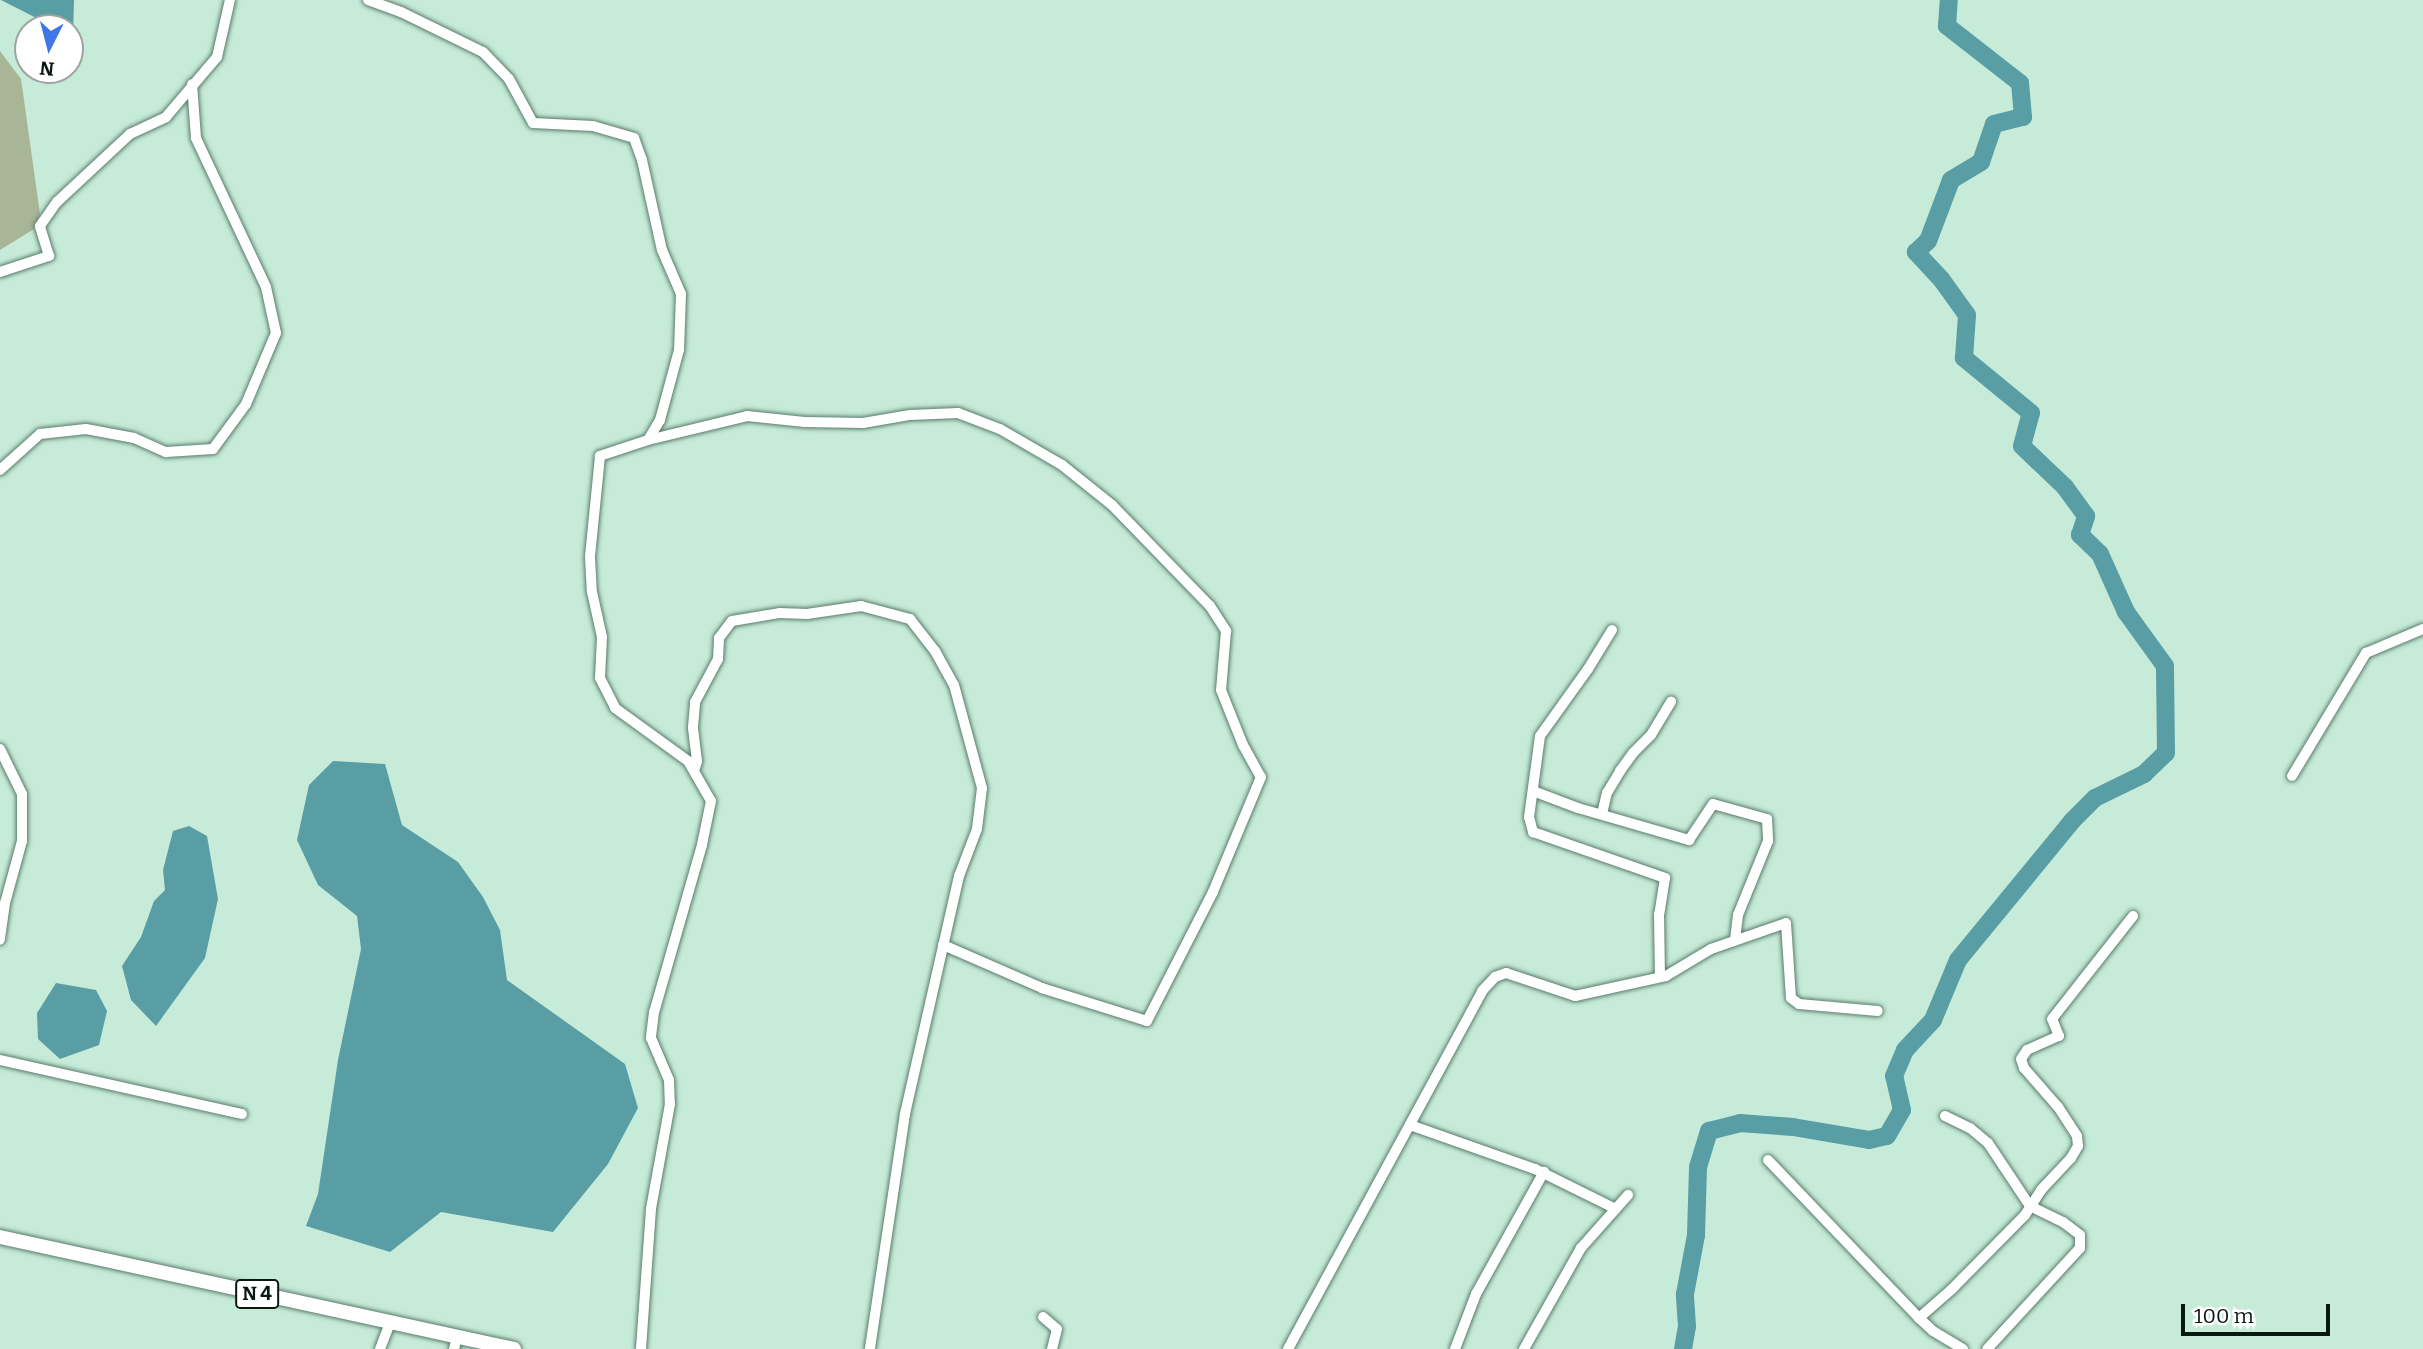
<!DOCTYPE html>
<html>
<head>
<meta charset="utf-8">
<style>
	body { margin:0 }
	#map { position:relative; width:2423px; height:1349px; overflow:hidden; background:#c6ebd9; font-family:Bitter,serif }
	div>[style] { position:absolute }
	.green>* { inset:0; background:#a8b596 }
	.water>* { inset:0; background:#5a9ea5 }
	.river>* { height:18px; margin:-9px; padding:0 9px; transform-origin:9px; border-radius:9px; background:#5a9ea5 }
	.roads { filter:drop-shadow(0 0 2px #5a7c6c) drop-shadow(0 0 2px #5a7c6c) }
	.minor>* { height:10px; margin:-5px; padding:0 5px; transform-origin:5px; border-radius:5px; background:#fff }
	.major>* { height:14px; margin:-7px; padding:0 7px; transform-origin:7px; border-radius:7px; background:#fff }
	span { translate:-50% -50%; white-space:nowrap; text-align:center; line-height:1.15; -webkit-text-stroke:6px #fff; paint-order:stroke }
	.shield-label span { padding:2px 5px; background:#fff; border:2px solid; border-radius:5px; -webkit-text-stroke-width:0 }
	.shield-label { font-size:19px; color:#0a1812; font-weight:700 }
	.north { position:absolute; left:14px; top:14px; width:70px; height:70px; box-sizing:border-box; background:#fff; border:2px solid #9da3a0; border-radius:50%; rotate:186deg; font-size:19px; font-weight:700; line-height:28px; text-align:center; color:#0a1812 }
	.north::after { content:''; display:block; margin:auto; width:24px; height:32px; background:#4076e6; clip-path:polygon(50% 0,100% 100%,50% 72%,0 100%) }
	.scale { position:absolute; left:2181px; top:1304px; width:149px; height:32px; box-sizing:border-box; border:4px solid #0a1812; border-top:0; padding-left:9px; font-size:21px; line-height:24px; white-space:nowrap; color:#0a1812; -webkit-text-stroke:5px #fff; paint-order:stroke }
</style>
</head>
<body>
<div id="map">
	<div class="green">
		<div style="clip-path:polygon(0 51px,21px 79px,40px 214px,34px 229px,0 250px)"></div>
	</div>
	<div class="water">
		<div style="clip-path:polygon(1px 0,74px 0,73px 37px,70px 28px,56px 28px)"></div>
		<div style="clip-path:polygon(333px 761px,385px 764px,402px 825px,458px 862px,483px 897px,500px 930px,507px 980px,625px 1064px,638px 1108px,608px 1164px,553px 1232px,441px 1212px,390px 1252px,306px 1226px,318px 1194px,338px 1060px,361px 949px,357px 916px,318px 885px,297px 840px,309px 785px)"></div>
		<div style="clip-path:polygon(189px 826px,207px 836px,218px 899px,205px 958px,156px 1026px,131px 1000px,122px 966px,141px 937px,154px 901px,165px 890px,163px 870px,173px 831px)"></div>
		<div style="clip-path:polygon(56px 983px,96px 990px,107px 1011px,99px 1045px,60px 1059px,38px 1039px,37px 1013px)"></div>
	</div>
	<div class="river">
		<div style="left:1683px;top:1349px;width:23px;rotate:-80deg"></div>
		<div style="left:1687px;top:1326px;width:32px;rotate:-94deg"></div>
		<div style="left:1685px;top:1294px;width:60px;rotate:-79.4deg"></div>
		<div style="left:1696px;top:1235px;width:68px;rotate:-88.3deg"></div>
		<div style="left:1698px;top:1167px;width:38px;rotate:-73deg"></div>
		<div style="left:1709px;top:1131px;width:32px;rotate:-14deg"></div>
		<div style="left:1740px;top:1123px;width:53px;rotate:4.3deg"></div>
		<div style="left:1793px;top:1127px;width:77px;rotate:9.7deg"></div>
		<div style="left:1869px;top:1140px;width:18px;rotate:-13deg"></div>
		<div style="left:1887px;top:1136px;width:30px;rotate:-60deg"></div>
		<div style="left:1902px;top:1110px;width:35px;rotate:-103deg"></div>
		<div style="left:1894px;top:1076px;width:28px;rotate:-67deg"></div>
		<div style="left:1905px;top:1050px;width:41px;rotate:-47deg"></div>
		<div style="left:1933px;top:1020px;width:65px;rotate:-67.4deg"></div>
		<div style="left:1958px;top:960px;width:180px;rotate:-50.6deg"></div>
		<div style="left:2072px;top:821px;width:33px;rotate:-45deg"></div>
		<div style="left:2095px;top:798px;width:55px;rotate:-26.1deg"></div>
		<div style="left:2144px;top:774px;width:30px;rotate:-44deg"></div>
		<div style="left:2166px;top:753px;width:87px;rotate:-90.7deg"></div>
		<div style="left:2165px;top:666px;width:67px;rotate:-125.8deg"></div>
		<div style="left:2126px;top:612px;width:64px;rotate:-114.1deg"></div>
		<div style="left:2100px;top:554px;width:28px;rotate:-136deg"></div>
		<div style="left:2080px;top:535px;width:20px;rotate:-72deg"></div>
		<div style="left:2086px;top:516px;width:36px;rotate:-126deg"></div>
		<div style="left:2065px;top:487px;width:59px;rotate:-136.4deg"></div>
		<div style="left:2022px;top:446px;width:34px;rotate:-75deg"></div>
		<div style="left:2031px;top:413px;width:87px;rotate:-140.6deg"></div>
		<div style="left:1964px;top:358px;width:43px;rotate:-86deg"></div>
		<div style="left:1967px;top:315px;width:44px;rotate:-125.8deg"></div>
		<div style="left:1941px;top:279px;width:37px;rotate:-133deg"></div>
		<div style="left:1916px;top:252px;width:16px;rotate:-43deg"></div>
		<div style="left:1928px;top:241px;width:65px;rotate:-69.3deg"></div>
		<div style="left:1951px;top:180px;width:35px;rotate:-31deg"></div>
		<div style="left:1981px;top:162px;width:40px;rotate:-71.1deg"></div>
		<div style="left:1994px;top:124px;width:30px;rotate:-14deg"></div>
		<div style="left:2023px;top:117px;width:34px;rotate:-95deg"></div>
		<div style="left:2020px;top:83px;width:93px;rotate:-142deg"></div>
		<div style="left:1947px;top:26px;width:26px;rotate:-86deg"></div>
	</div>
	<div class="roads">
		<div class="minor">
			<div style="left:368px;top:0;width:35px;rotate:20deg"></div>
			<div style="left:401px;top:12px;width:91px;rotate:26deg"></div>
			<div style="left:483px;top:52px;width:37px;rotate:46deg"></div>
			<div style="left:509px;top:79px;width:50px;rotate:61.4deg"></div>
			<div style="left:533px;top:123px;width:60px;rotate:2.9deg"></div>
			<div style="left:593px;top:126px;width:43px;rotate:16.3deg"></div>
			<div style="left:634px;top:138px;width:23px;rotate:70deg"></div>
			<div style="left:642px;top:160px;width:92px;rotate:77.5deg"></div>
			<div style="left:662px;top:250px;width:48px;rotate:66.6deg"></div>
			<div style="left:681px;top:294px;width:56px;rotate:92deg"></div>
			<div style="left:679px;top:350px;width:73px;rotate:105.2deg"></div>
			<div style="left:660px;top:420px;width:23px;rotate:121deg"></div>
			<div style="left:648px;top:440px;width:51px;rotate:161.6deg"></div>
			<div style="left:600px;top:456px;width:101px;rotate:95.7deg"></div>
			<div style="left:590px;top:557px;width:35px;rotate:87deg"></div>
			<div style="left:592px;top:592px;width:46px;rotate:77.5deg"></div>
			<div style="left:602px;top:637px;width:41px;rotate:92.8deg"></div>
			<div style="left:600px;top:678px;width:34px;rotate:63deg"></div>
			<div style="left:615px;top:708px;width:90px;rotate:36deg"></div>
			<div style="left:688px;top:761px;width:46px;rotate:60.1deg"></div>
			<div style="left:711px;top:801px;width:45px;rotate:101.6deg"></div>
			<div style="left:702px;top:845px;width:174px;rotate:106deg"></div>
			<div style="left:654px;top:1012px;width:26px;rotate:97deg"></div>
			<div style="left:651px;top:1038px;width:46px;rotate:66.8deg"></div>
			<div style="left:669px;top:1080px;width:24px;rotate:88deg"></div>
			<div style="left:670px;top:1104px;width:107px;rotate:100.3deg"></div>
			<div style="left:651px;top:1209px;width:140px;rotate:94.1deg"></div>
			<div style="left:0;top:272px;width:52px;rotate:-18.1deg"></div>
			<div style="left:49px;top:256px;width:31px;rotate:-107deg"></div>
			<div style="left:40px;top:226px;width:29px;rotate:-55deg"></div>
			<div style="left:57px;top:202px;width:100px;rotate:-43deg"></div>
			<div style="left:130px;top:134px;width:40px;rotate:-25deg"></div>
			<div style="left:166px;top:117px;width:79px;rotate:-49.6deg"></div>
			<div style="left:217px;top:57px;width:58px;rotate:-77.2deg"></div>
			<div style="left:648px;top:440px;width:102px;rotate:-13.6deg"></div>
			<div style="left:747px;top:416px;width:58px;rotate:5.9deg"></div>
			<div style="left:805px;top:422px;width:58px;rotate:1deg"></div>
			<div style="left:863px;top:423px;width:48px;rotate:-9.7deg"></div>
			<div style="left:910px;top:415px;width:48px;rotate:-2.4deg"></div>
			<div style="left:958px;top:413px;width:45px;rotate:20.9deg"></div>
			<div style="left:1000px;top:429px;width:72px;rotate:30.1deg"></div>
			<div style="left:1062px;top:465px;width:64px;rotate:38.7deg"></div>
			<div style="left:1112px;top:505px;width:141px;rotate:45.9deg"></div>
			<div style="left:1210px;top:606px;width:30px;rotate:57deg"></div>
			<div style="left:1226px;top:631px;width:59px;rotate:94.8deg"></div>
			<div style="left:1221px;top:690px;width:59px;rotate:68.2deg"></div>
			<div style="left:1243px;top:745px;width:37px;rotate:61deg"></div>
			<div style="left:1261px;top:777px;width:125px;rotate:112.7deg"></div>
			<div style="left:1213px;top:892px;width:145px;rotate:117.1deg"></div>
			<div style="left:1147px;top:1021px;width:110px;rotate:-162.6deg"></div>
			<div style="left:1042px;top:988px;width:108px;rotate:-156.5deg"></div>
			<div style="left:0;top:470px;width:54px;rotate:-42deg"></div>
			<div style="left:40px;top:434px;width:46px;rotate:-6.2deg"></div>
			<div style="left:86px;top:429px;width:49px;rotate:10.6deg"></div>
			<div style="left:134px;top:438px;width:35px;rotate:24deg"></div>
			<div style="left:166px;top:452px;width:47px;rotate:-3.7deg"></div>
			<div style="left:213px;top:449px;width:56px;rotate:-53.7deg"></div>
			<div style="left:246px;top:404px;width:77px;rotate:-67.1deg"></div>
			<div style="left:276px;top:333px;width:47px;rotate:-102.3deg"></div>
			<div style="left:266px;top:287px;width:165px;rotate:-115.2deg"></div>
			<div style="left:196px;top:138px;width:54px;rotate:-94.2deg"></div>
			<div style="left:1612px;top:630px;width:46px;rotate:121.6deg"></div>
			<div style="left:1588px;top:669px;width:82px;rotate:125.6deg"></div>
			<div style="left:1540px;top:736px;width:82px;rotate:97.7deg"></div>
			<div style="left:1529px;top:817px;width:16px;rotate:75deg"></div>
			<div style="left:1533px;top:832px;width:140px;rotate:19.2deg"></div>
			<div style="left:1665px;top:878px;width:36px;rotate:99deg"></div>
			<div style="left:1659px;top:914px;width:63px;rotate:89.1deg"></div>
			<div style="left:0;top:749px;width:50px;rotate:63.9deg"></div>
			<div style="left:22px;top:794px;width:47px;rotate:90deg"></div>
			<div style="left:22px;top:841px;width:64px;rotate:105.3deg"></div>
			<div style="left:5px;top:903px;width:37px;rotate:98deg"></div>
			<div style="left:694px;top:771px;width:10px;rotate:-73deg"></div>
			<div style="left:697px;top:761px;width:34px;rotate:-97deg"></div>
			<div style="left:693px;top:727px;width:25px;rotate:-85deg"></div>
			<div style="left:695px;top:702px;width:49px;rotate:-61.9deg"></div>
			<div style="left:718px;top:659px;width:21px;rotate:-87deg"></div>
			<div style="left:719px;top:638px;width:21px;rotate:-53deg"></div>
			<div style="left:732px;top:621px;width:49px;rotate:-9.5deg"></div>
			<div style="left:780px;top:613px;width:27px;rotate:2deg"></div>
			<div style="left:807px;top:614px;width:55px;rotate:-8.4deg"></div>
			<div style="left:861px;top:606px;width:51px;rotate:14.9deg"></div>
			<div style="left:910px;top:619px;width:41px;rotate:52deg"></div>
			<div style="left:935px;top:651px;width:39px;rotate:61deg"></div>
			<div style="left:954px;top:685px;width:107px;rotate:74.8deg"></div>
			<div style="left:982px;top:788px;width:41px;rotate:97deg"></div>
			<div style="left:977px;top:829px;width:50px;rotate:111deg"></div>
			<div style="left:959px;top:876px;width:244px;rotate:102.8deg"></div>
			<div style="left:905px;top:1114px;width:238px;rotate:98.5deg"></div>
			<div style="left:2292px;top:776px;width:144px;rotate:-59deg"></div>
			<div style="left:2366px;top:653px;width:62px;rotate:-22.8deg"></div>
			<div style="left:1533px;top:791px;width:48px;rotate:20.7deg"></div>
			<div style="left:1578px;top:808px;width:116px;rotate:16.1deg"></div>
			<div style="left:1689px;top:840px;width:43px;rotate:-56.3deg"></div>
			<div style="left:1713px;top:804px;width:56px;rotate:15.5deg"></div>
			<div style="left:1767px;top:819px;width:22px;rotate:87deg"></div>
			<div style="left:1768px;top:841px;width:80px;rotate:112.1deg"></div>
			<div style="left:1738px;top:915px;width:24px;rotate:97deg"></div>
			<div style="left:1602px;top:814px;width:22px;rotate:-77deg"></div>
			<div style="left:1607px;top:793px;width:26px;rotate:-59deg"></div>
			<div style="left:1620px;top:771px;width:22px;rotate:-54deg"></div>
			<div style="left:1633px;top:753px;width:25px;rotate:-45deg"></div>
			<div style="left:1651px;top:735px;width:39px;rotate:-59deg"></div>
			<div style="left:0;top:1060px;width:248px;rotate:12.6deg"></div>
			<div style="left:1945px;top:1116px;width:28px;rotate:26deg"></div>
			<div style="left:1970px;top:1128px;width:23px;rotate:40deg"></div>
			<div style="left:1988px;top:1143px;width:76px;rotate:56.3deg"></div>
			<div style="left:2030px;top:1206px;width:37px;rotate:26deg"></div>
			<div style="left:2063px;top:1222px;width:21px;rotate:37deg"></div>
			<div style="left:2080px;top:1235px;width:13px;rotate:90deg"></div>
			<div style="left:2080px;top:1248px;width:137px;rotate:132.6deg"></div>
			<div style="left:1410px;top:1125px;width:133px;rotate:19.4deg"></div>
			<div style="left:1535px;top:1169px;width:90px;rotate:26.3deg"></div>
			<div style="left:1768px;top:1160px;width:219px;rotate:46.3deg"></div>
			<div style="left:1919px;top:1318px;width:19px;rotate:43deg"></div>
			<div style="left:1933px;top:1331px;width:35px;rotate:31deg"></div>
			<div style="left:1043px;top:1317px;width:18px;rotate:41deg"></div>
			<div style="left:1057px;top:1329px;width:21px;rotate:104deg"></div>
			<div style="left:1919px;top:1318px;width:44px;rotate:-41.3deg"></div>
			<div style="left:1952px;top:1289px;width:104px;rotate:-45.4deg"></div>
			<div style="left:2025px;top:1215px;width:30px;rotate:-57deg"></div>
			<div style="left:2041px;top:1190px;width:44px;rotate:-46.8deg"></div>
			<div style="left:2071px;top:1158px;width:14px;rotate:-60deg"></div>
			<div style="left:2078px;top:1146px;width:10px;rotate:-96deg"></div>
			<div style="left:2077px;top:1136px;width:35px;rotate:-123deg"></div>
			<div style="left:2058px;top:1107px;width:52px;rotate:-131.1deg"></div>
			<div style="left:2024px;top:1068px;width:9px;rotate:-108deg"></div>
			<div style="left:2021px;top:1059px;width:11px;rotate:-56deg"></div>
			<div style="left:2027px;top:1050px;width:35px;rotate:-24deg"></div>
			<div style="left:2059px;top:1036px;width:18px;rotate:-112deg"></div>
			<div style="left:2052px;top:1019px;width:131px;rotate:-51.8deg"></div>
			<div style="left:380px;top:1349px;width:28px;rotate:-69deg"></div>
			<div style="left:454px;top:1349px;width:12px;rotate:-76deg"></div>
			<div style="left:1288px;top:1349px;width:407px;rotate:-61.5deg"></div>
			<div style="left:1482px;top:991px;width:19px;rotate:-47deg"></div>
			<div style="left:1495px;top:977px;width:12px;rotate:-20deg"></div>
			<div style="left:1506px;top:973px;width:73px;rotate:18.4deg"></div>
			<div style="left:1575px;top:996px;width:93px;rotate:-12.4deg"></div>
			<div style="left:1666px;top:976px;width:52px;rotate:-31deg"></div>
			<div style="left:1711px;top:949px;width:79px;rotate:-19.1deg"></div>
			<div style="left:1786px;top:923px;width:75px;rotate:86.2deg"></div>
			<div style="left:1791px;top:998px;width:10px;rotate:37deg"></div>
			<div style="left:1799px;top:1004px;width:79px;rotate:5.1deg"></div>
			<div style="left:1455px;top:1349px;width:59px;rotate:-69.1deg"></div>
			<div style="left:1476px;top:1294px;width:140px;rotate:-60.9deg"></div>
			<div style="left:1524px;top:1349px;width:116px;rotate:-60.6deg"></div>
			<div style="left:1581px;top:1248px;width:71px;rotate:-48.4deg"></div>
		</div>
		<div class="major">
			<div style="left:0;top:1237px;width:526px;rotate:12.29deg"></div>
		</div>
	</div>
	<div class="shield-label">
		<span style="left:257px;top:1294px">N 4</span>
	</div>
	<div class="north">N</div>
	<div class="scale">100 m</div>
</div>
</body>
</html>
